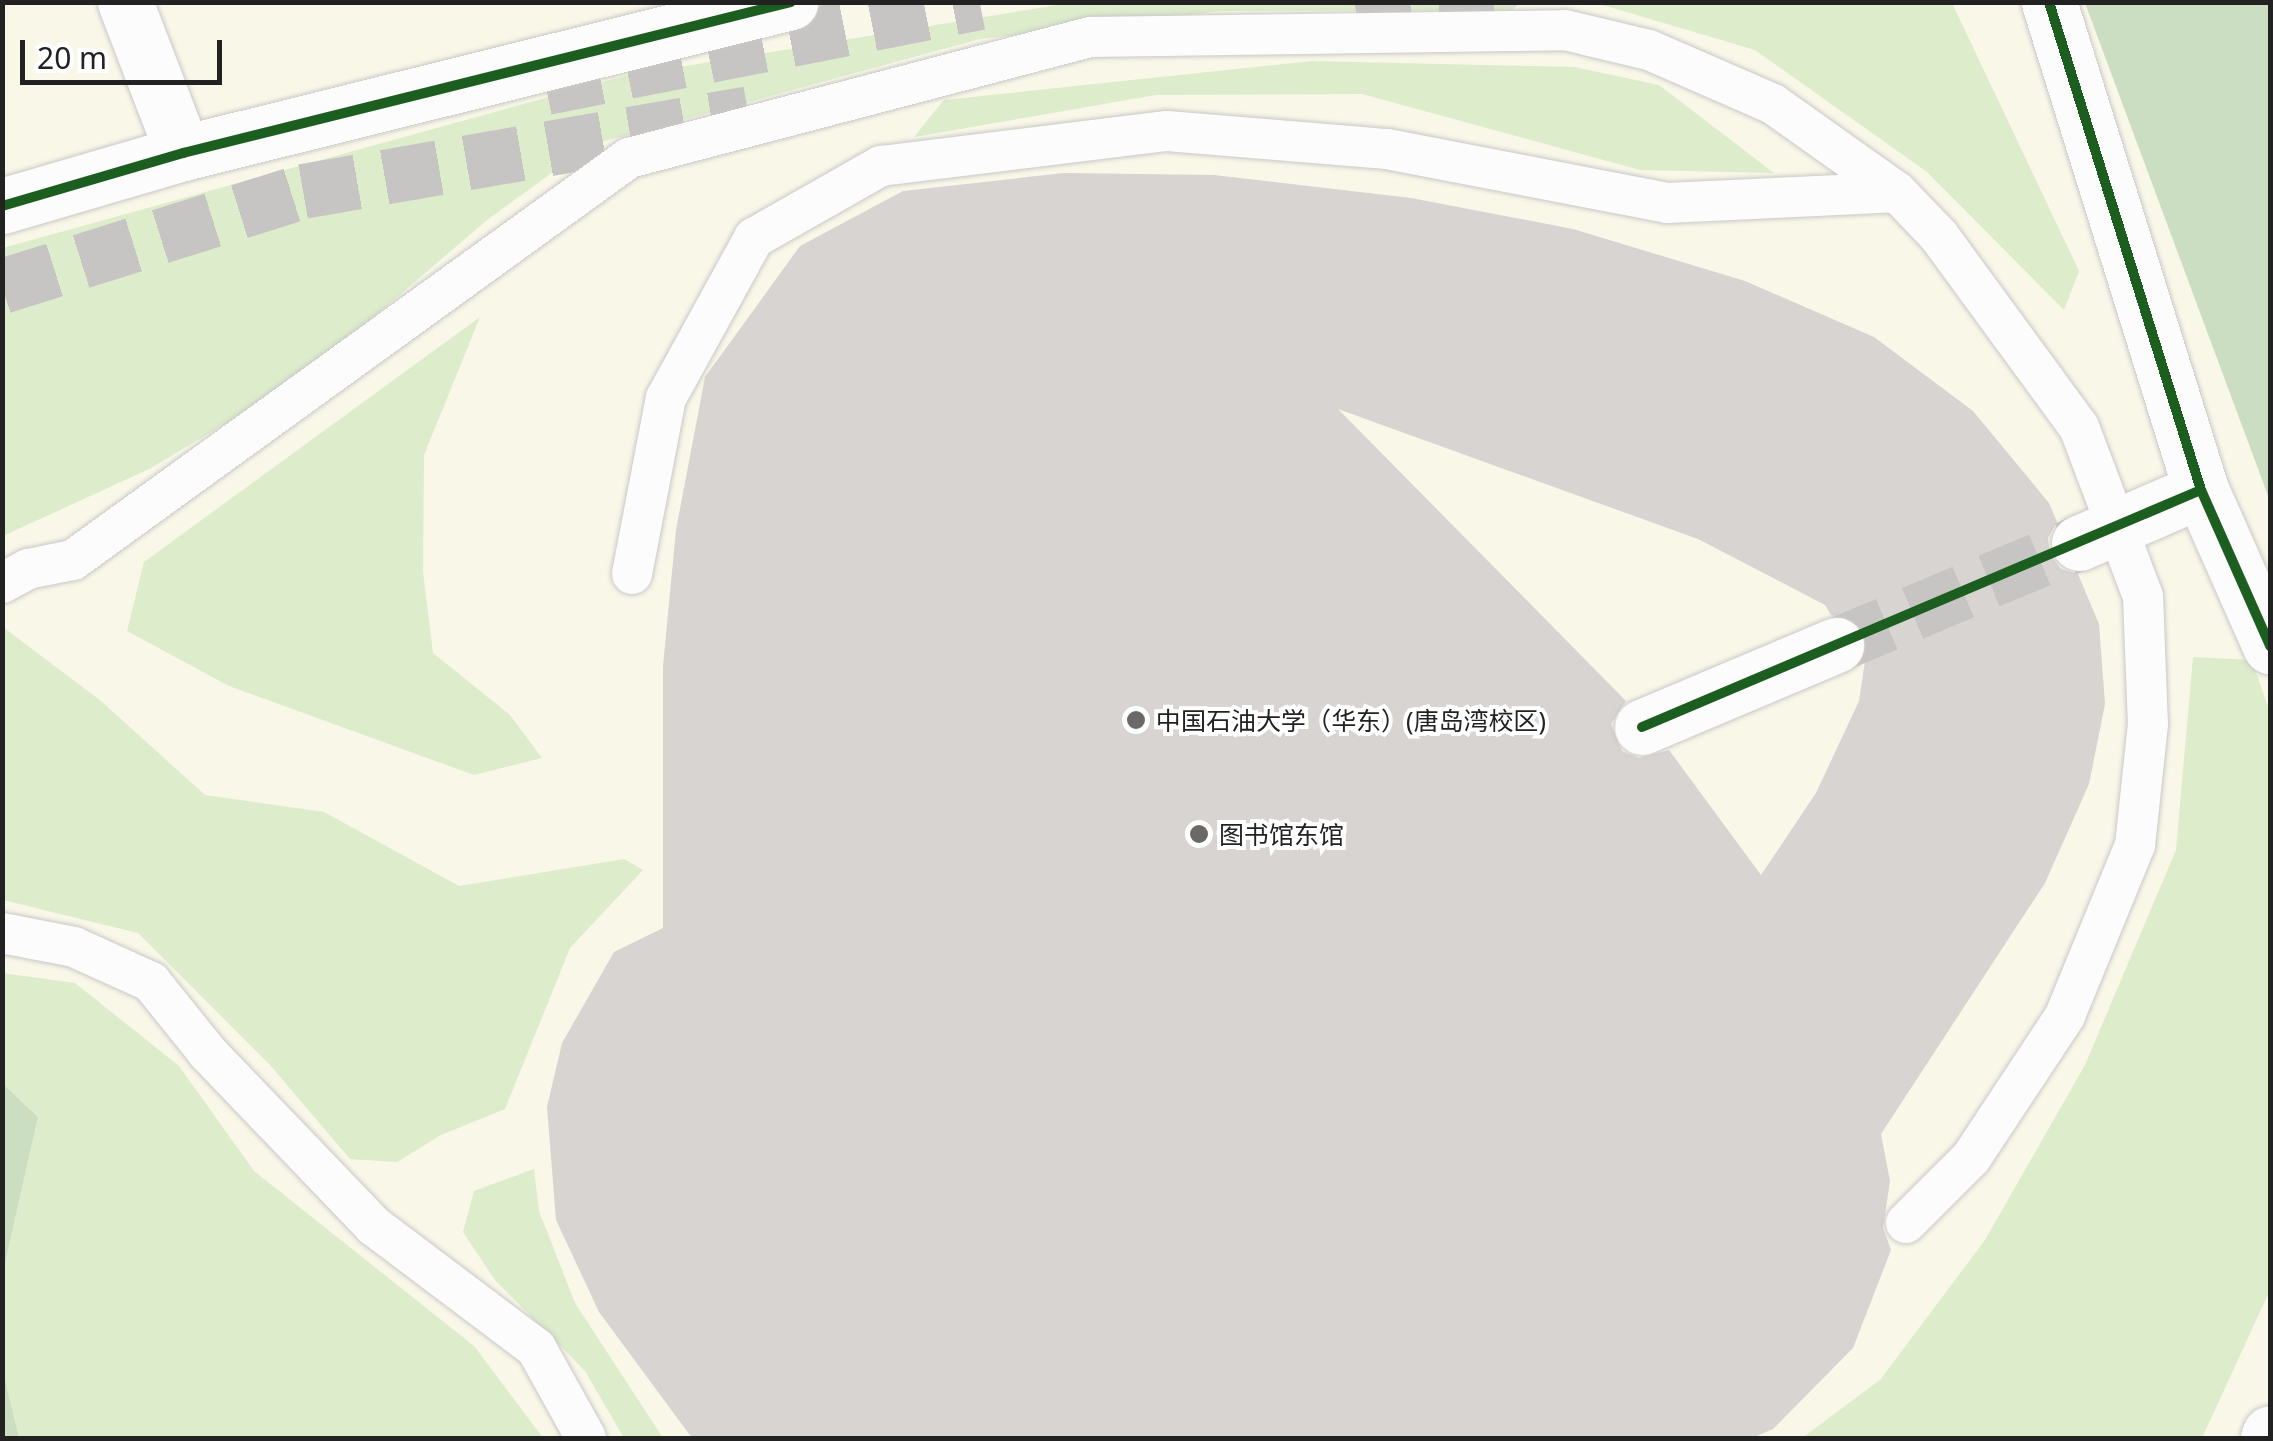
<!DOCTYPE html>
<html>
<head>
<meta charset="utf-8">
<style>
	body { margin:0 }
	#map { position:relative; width:2273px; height:1441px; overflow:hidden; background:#f0eeeb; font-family:"Noto Sans","Noto Sans SC",sans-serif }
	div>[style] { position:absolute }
	.education>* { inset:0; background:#f8f7e8 }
	.grass>* { inset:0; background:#ddeccb }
	.forest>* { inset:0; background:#cbdec1 }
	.building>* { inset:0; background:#d7d4d2 }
	.street-tunnel>* { height:55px; margin-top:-27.5px; transform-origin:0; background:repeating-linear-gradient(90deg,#c7c5c3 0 55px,transparent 0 83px) }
	.secondary-tunnel>* { height:55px; margin-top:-27.5px; transform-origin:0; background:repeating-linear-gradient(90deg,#c7c5c3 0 55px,transparent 0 83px) }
	.roads { filter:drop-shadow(0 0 2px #c9c8c7) drop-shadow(0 0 2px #c9c8c7) }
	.lane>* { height:40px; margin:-20px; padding:0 20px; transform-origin:20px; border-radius:20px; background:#fdfcfc }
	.street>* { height:55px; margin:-27.5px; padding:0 27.5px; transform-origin:27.5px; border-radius:27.5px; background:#fdfcfc }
	.cycleway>* { height:10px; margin:-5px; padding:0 5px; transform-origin:5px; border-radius:5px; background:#1b5e20 }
	.dots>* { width:28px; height:28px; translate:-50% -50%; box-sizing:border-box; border:5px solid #fff; border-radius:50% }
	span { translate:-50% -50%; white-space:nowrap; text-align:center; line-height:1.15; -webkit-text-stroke:8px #fff; paint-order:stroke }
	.poi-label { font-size:25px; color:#222 }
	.left { translate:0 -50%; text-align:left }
	.frame { position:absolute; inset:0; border:5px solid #222; pointer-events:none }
	.scale { position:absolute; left:20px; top:40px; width:202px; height:45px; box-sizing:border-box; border:5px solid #222; border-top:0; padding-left:12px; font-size:30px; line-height:35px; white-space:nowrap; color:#222; -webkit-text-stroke:8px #fff; paint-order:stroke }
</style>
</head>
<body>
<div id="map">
	<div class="education">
		<div style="clip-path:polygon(3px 3px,2270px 3px,2270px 1438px,3px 1438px)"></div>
	</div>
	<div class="grass">
		<div style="clip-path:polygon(1070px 3px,1519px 3px,1513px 10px,1222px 11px,980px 39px,590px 145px,487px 220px,304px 377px,149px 469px,3px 536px,3px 248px,625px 76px)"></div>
		<div style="clip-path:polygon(1596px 3px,1952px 3px,2079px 271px,2064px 310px,1927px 172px,1755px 50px)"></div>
		<div style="clip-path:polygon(1312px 61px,1574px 67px,1659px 85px,1774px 173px,1640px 170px,1362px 94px,1156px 95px,914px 137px,944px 100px)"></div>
		<div style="clip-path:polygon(480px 317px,424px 455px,423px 572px,433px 653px,510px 715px,542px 758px,474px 775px,229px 686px,127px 631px,144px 562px)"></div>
		<div style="clip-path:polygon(3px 627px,101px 701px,205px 795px,324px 812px,459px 886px,624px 859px,643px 870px,570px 948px,505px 1109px,441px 1135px,397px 1162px,350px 1159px,270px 1065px,138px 933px,3px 900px)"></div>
		<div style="clip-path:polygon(2193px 657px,2252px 660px,2270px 713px,2270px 1290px,2202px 1438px,1802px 1438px,1880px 1380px,1985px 1240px,2085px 1065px,2176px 850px)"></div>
		<div style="clip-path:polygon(2px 973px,75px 983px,179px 1066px,254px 1171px,474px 1346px,543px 1438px,19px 1438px,3px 1371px,3px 1272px,38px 1117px,3px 1084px)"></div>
		<div style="clip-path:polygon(534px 1169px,539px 1211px,575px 1303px,663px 1438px,624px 1438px,585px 1371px,495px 1280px,463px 1232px,474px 1191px)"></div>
	</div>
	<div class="forest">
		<div style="clip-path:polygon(2085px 3px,2270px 3px,2270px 501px)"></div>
		<div style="clip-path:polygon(3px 1084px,38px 1117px,3px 1272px)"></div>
		<div style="clip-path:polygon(3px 1371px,19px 1438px,3px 1438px)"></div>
	</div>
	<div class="building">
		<div style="clip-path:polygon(evenodd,1064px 173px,1214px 175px,1411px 198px,1573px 229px,1745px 281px,1874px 337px,1973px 411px,2049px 503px,2057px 522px,2048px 538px,2050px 554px,2061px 569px,2078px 574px,2099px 624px,2105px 704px,2089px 784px,2045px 883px,1881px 1134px,1890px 1181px,1883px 1228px,1891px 1250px,1853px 1348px,1773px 1429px,1752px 1438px,692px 1438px,599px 1312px,556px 1220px,547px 1107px,562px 1043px,614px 952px,663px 928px,663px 666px,676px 530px,705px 377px,800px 246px,903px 191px,1064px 173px,1338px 409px,1698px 539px,1825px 605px,1831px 615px,1856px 621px,1867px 648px,1859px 701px,1816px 793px,1761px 875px,1669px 750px,1639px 758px,1622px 751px,1611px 724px,1626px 701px,1338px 409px)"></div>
	</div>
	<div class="street-tunnel">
		<div style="left:1836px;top:645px;width:264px;rotate:-22.8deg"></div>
	</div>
	<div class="secondary-tunnel">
		<div style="left:1357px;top:21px;width:155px;rotate:-7deg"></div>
		<div style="left:546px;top:87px;width:442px;rotate:-11.1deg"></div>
		<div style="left:2px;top:286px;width:316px;rotate:-17.5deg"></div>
		<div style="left:303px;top:191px;width:452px;rotate:-9.9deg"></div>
	</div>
	<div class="roads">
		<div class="lane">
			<div style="left:632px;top:574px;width:179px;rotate:-79.1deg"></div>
			<div style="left:666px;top:398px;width:183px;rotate:-61.2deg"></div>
			<div style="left:754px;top:238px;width:146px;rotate:-29.6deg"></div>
			<div style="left:881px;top:166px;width:288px;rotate:-7deg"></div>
			<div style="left:1167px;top:131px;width:221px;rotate:4.7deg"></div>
			<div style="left:1387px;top:149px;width:285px;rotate:10.9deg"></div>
			<div style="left:1667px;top:203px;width:230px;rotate:-2.7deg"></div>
			<div style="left:2px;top:583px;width:30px;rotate:-28deg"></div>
			<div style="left:28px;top:569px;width:46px;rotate:-11.3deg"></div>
			<div style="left:73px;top:560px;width:686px;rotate:-35.87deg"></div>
			<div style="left:629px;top:158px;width:477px;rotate:-14.7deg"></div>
			<div style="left:1090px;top:37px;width:475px;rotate:-0.8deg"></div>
			<div style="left:1565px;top:30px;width:86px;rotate:13.4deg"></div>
			<div style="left:1649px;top:50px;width:135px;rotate:23.5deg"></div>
			<div style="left:1773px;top:104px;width:152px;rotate:35.4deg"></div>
			<div style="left:1897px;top:192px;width:61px;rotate:46.3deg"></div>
			<div style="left:1939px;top:236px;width:237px;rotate:53.8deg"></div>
			<div style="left:2079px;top:427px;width:181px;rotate:69.3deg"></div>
			<div style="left:2143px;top:596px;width:128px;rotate:87.8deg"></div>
			<div style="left:2148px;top:724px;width:122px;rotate:96.1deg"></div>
			<div style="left:2135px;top:845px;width:185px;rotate:112.3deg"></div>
			<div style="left:2065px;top:1016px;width:170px;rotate:123.5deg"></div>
			<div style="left:1971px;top:1158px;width:92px;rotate:135deg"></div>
			<div style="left:2px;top:933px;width:73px;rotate:11deg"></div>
			<div style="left:74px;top:947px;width:85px;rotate:24.4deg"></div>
			<div style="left:151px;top:982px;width:91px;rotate:51.2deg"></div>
			<div style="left:208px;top:1053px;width:240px;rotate:46.2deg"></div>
			<div style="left:374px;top:1226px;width:203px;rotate:37deg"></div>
			<div style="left:536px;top:1348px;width:103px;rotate:60.9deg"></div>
		</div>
		<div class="street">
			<div style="left:125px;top:2px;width:162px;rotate:69deg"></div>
			<div style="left:2049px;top:2px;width:511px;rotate:72.7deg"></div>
			<div style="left:2201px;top:490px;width:171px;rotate:66.1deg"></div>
			<div style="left:2px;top:206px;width:189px;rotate:-16.3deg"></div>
			<div style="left:183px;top:153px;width:626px;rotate:-13.95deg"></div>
			<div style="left:2079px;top:543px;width:133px;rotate:-23.5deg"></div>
			<div style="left:1642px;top:727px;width:211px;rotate:-22.9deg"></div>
			<div style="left:2268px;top:1438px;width:5px;rotate:-68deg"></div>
		</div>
	</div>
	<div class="cycleway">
		<div style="left:2049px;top:2px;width:511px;rotate:72.7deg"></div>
		<div style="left:2201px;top:490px;width:171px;rotate:66.1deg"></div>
		<div style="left:2px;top:206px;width:189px;rotate:-16.3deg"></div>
		<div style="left:183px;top:153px;width:626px;rotate:-13.95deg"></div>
		<div style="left:1642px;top:727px;width:607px;rotate:-22.98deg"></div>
	</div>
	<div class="dots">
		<div style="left:1136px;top:720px;background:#6a6968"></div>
		<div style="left:1199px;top:834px;background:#6a6968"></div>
	</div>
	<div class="poi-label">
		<span class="left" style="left:1156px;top:720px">中国石油大学（华东）(唐岛湾校区)</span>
		<span class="left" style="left:1219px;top:834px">图书馆东馆</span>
	</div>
	<div class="frame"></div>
	<div class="scale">20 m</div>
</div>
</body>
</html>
